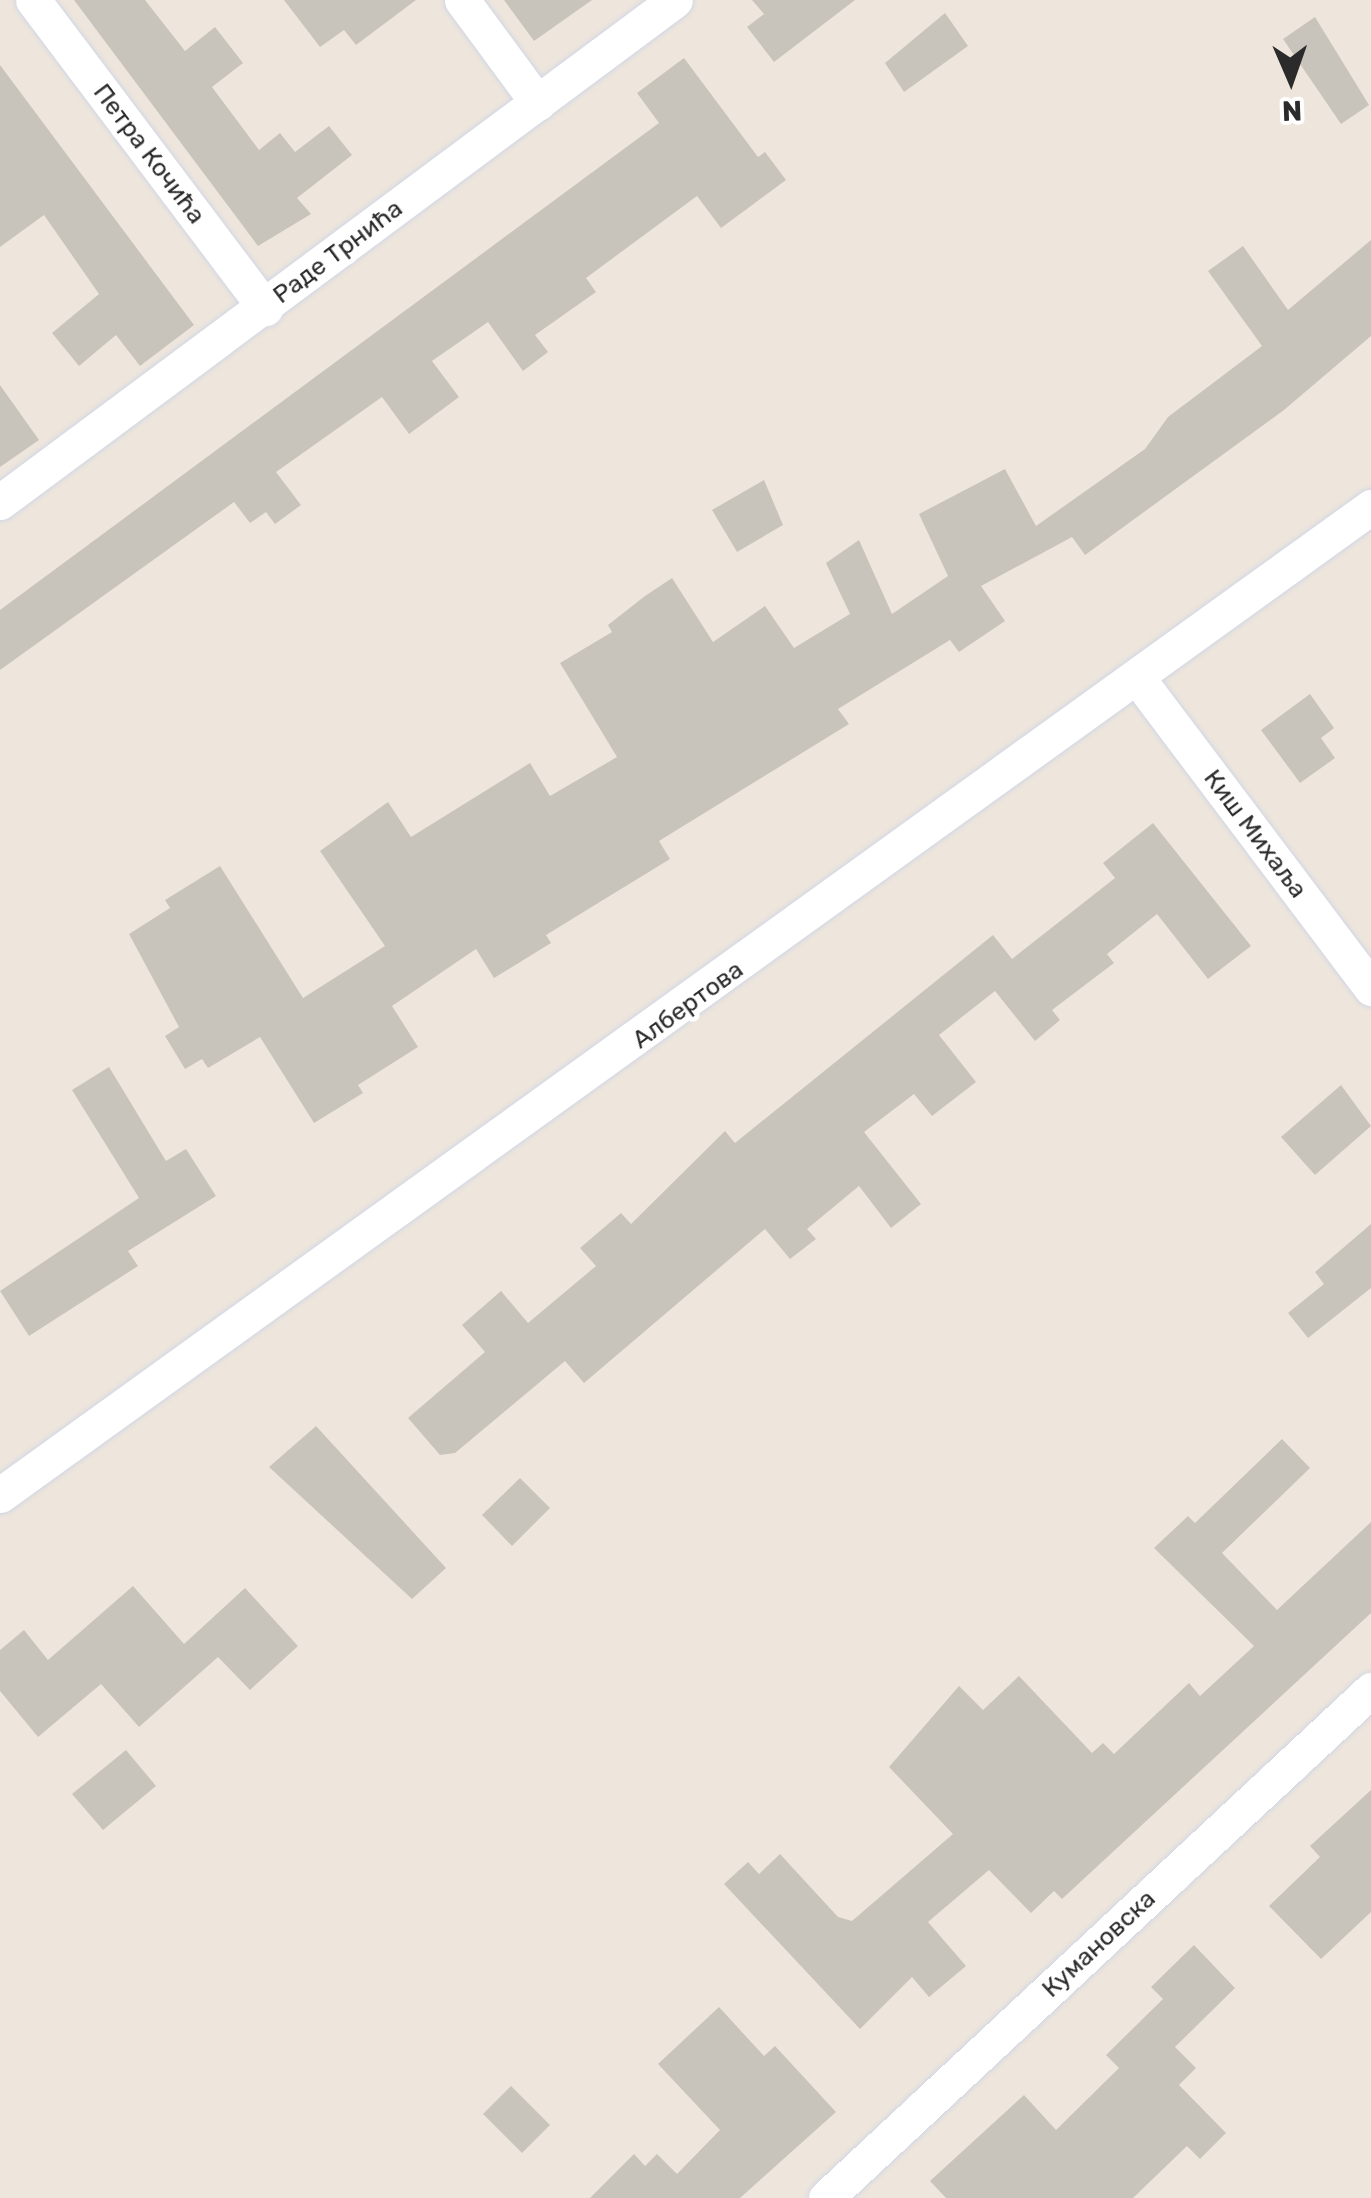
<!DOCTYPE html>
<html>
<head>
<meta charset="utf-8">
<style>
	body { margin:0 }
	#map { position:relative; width:1371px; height:2198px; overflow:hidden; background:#eee6dc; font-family:Rubik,sans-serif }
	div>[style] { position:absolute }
	.building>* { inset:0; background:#c9c4bb }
	.roads { filter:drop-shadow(0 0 2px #d1d6e5) drop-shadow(0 0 2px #d1d6e5) }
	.minor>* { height:35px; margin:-17.5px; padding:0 17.5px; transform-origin:17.5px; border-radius:17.5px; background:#fff }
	span { translate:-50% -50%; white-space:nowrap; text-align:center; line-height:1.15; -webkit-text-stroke:10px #fff; paint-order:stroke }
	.street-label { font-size:25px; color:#2b2b2b }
	.north { position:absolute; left:1241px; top:30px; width:100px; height:100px; -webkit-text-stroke:8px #fff; paint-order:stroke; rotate:178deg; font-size:28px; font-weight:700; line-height:40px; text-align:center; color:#2b2b2b }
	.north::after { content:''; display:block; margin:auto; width:35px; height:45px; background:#2b2b2b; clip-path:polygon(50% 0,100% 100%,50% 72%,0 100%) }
</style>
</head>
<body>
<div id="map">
	<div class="building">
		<div style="clip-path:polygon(74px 0,145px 0,185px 51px,215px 27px,243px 63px,212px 87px,259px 150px,280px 133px,295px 152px,329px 126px,352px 155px,297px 198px,311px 214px,258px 246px)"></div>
		<div style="clip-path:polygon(284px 0,416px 0,356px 45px,344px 30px,320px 47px)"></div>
		<div style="clip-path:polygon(504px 0,592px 0,534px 41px)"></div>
		<div style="clip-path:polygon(752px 0,855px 0,774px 62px,747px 27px,764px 14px)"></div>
		<div style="clip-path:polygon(945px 13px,968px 46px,904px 92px,885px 63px)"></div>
		<div style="clip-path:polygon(1315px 17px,1369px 105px,1341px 124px,1283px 39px)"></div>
		<div style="clip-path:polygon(684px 58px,758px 157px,765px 152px,786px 180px,721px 228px,697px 196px,586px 278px,596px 292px,535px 335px,548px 352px,523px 371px,488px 322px,432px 361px,459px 397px,409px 434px,382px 397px,276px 472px,301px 505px,275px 524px,266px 512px,250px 523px,234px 502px,0 670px,0 610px,659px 123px,637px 93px)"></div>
		<div style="clip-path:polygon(0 65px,194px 325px,140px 366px,116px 335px,79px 366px,52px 333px,99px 294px,44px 215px,0 247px)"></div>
		<div style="clip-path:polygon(1371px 240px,1371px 336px,1284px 410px,1085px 555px,1072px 537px,981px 586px,1005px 621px,959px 652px,950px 640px,838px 709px,849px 724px,659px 841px,670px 859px,546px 935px,551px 943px,494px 978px,476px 949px,392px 1006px,418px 1047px,358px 1085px,363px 1093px,314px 1123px,260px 1037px,208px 1068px,202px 1059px,185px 1069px,165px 1036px,179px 1027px,129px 934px,170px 908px,165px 900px,220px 866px,303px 998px,385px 946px,320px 851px,388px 802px,411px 837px,530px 763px,550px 796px,617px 757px,560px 663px,612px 632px,608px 625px,645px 596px,672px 578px,713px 642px,765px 606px,794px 648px,850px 614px,826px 563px,859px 540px,892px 614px,948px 576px,919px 514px,1005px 469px,1036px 526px,1145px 449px,1168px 417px,1262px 346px,1208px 271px,1243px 246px,1288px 310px)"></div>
		<div style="clip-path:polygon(0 385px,39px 440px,0 467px)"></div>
		<div style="clip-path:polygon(764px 480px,783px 525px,737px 552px,712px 510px)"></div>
		<div style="clip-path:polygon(1310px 694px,1334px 728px,1321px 738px,1335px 758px,1300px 783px,1261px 730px)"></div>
		<div style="clip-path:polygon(1153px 823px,1251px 946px,1208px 979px,1157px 914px,1107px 954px,1114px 963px,1052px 1010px,1060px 1020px,1035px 1041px,995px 991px,939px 1035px,976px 1082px,932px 1116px,914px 1094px,864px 1132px,921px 1204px,891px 1228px,859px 1186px,807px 1229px,816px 1239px,790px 1259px,765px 1229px,584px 1383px,565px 1361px,455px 1453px,440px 1455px,408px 1418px,485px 1352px,462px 1325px,501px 1291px,528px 1323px,596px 1266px,580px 1248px,621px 1213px,631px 1224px,725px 1131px,735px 1143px,993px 935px,1012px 959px,1115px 878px,1103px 863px)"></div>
		<div style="clip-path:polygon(109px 1067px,166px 1161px,186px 1149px,216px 1196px,128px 1251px,138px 1266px,29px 1336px,0 1291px,139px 1198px,72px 1090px)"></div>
		<div style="clip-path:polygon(1341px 1085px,1371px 1126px,1315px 1175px,1281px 1137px)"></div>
		<div style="clip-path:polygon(1371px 1224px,1371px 1288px,1308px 1338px,1288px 1313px,1324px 1284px,1315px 1272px)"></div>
		<div style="clip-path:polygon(316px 1426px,446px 1568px,412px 1599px,269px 1467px)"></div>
		<div style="clip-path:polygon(1282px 1439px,1310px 1468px,1222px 1553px,1277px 1610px,1371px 1522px,1371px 1613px,1062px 1899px,1054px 1891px,1031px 1913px,989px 1870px,928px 1922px,966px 1966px,929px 1997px,912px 1977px,860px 2029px,724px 1884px,748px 1862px,759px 1874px,780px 1854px,838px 1917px,852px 1921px,953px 1834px,889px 1767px,959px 1686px,983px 1710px,1019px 1676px,1092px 1753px,1103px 1743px,1114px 1754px,1189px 1683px,1200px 1696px,1254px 1646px,1154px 1548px,1188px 1516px,1195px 1523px)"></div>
		<div style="clip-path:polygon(520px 1478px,550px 1508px,512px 1546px,482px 1515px)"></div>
		<div style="clip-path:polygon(133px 1586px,184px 1644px,245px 1588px,298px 1646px,250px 1690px,218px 1657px,139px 1727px,101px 1684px,38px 1737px,0 1691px,0 1650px,24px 1630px,48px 1660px)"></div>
		<div style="clip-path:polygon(126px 1750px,156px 1786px,103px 1830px,72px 1794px)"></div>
		<div style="clip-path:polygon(1371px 1790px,1371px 1912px,1321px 1959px,1269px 1906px,1320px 1857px,1310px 1846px)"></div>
		<div style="clip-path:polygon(1194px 1945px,1235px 1988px,1175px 2047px,1196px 2068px,1179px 2085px,1226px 2133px,1200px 2159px,1187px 2146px,1133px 2198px,946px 2198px,930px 2181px,1024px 2095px,1056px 2130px,1119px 2068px,1106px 2055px,1163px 1999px,1151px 1987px)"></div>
		<div style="clip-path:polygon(719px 2007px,764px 2056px,775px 2046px,836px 2112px,740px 2198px,590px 2198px,634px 2154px,645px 2166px,657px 2154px,677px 2174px,720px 2130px,658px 2064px)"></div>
		<div style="clip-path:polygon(511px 2086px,550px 2125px,522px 2153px,483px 2114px)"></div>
	</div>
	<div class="roads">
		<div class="minor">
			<div style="left:33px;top:0;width:386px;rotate:53deg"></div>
			<div style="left:462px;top:0;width:128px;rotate:53.6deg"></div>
			<div style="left:0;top:502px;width:841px;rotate:-36.64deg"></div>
			<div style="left:1139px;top:680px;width:386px;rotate:53deg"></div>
			<div style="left:0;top:1495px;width:1690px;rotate:-35.78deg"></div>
			<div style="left:826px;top:2198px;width:745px;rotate:-42.99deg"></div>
		</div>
	</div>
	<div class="street-label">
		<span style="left:149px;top:154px;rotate:53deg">Петра Кочића</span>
		<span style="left:338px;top:252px;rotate:-37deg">Раде Трнића</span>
		<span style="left:1255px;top:834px;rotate:53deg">Киш Михаља</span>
		<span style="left:688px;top:1005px;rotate:-36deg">Албертова</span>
		<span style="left:1099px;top:1944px;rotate:-43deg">Кумановска</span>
	</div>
	<div class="north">N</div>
</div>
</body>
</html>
